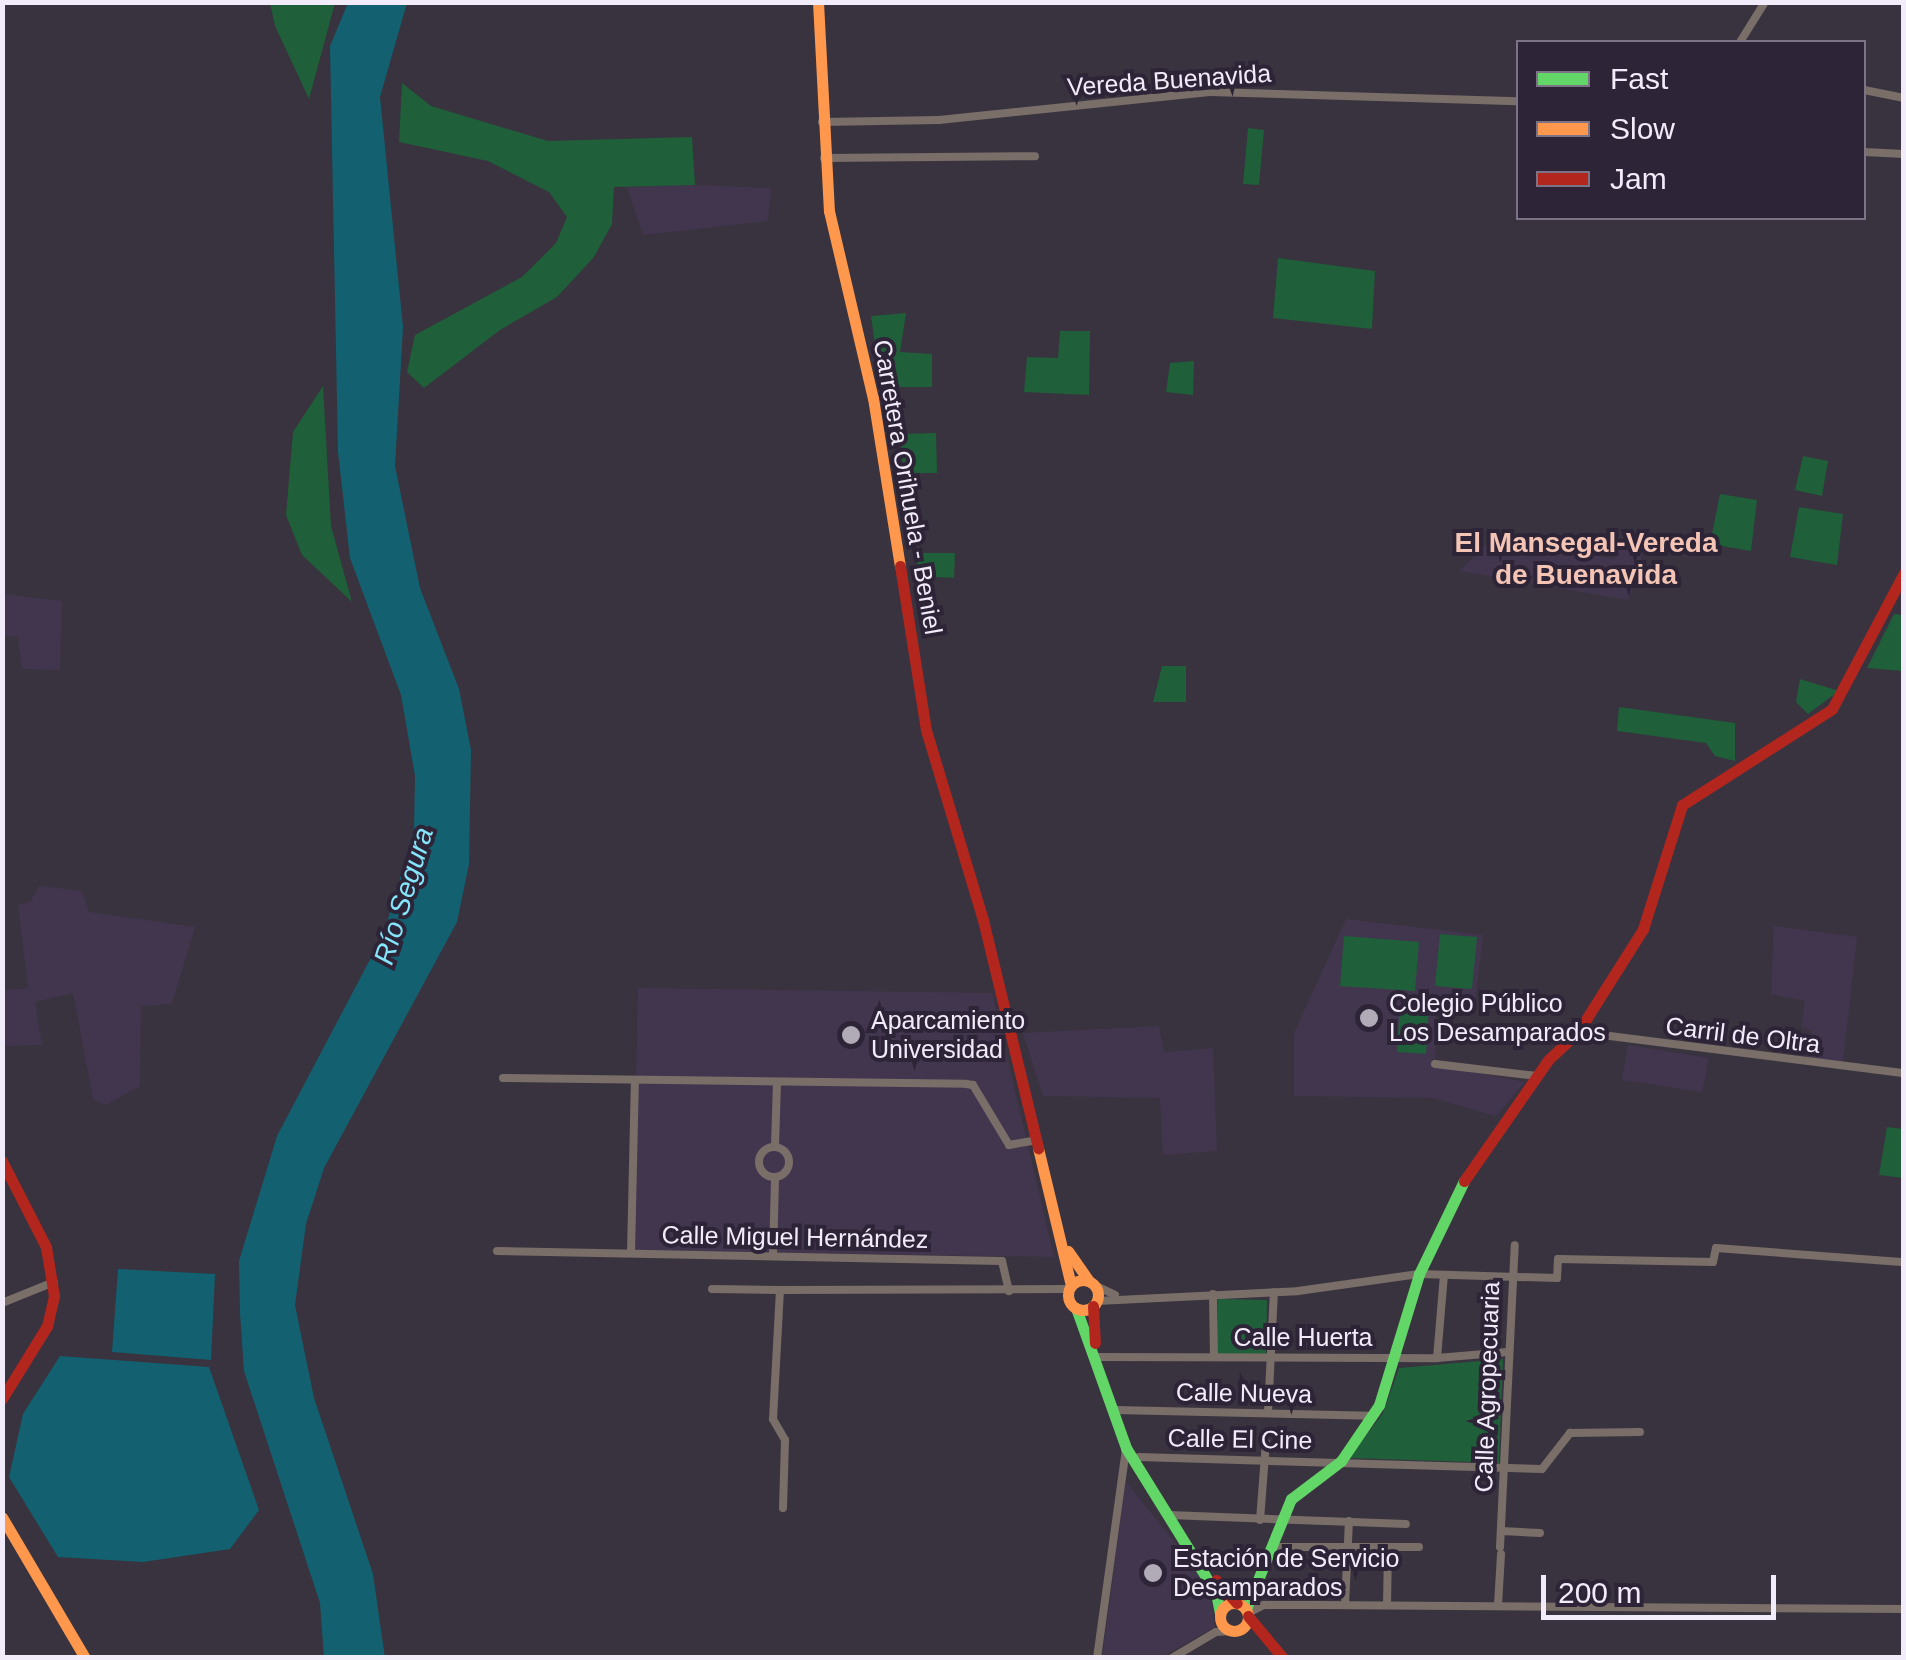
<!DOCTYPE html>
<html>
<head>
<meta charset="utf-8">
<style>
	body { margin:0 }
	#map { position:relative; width:1906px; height:1660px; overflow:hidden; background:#38333e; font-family:Helvetica,sans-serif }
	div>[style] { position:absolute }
	.built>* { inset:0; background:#42364f }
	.green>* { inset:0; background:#1f5f39 }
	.water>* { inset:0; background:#136170 }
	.street>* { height:8px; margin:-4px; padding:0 4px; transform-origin:4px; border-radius:4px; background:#7a6e69 }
	.street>.ring { margin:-4px; padding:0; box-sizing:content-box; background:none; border:8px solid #7a6e69; border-radius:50% }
	.fast>* { height:11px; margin:-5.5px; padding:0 5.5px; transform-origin:5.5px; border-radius:5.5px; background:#63d668 }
	.slow>* { height:11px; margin:-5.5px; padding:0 5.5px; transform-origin:5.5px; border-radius:5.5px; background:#ff974d }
	.slow>.ring { margin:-5.5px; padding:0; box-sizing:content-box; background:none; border:11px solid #ff974d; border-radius:50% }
	.jam>* { height:11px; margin:-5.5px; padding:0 5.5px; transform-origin:5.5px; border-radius:5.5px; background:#b3261e }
	.dots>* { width:28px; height:28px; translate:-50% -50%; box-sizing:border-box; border:5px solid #2e2438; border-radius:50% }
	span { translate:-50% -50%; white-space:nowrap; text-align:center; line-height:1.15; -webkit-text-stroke:8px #2e2438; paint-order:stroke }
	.street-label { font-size:25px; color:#f2ecfa }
	.poi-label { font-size:25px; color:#f2ecfa }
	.left { translate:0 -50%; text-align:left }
	.neighbourhood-label { font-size:28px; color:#f4c4b4; font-weight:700 }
	.water-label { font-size:28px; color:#85e6fb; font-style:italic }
	.frame { position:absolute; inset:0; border:5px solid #f2ecfa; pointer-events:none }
	.legend { position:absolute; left:1516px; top:40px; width:350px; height:180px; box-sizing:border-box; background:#2e2438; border:2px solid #7c7486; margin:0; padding:12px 18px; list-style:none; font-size:30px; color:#f2ecfa }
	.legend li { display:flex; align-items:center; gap:20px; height:50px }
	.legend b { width:50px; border:2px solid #7c7486 }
	.scale { position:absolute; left:1541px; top:1575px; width:235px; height:45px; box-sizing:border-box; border:5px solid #f2ecfa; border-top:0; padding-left:12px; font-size:30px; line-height:35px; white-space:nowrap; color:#f2ecfa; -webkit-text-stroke:8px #2e2438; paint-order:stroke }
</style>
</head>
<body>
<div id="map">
	<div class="built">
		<div style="clip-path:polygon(695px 185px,771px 188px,768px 221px,643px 235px,627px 187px)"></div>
		<div style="clip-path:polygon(1496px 536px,1614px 559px,1618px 538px,1646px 542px,1629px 600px,1459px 571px)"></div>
		<div style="clip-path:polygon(2px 594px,62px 601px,60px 670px,22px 669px,18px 637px,3px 636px)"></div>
		<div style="clip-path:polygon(39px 886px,82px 891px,89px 912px,195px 927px,172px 1004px,141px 1006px,140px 1086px,106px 1105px,93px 1099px,73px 993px,35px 1002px,42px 1045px,3px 1046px,3px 990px,28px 988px,18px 905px,30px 902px)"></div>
		<div style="clip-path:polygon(1346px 919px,1483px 935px,1475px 1003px,1436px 1002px,1435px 1065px,1525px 1082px,1496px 1116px,1433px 1098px,1294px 1096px,1294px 1033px)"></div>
		<div style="clip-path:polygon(1774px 926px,1857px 937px,1843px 1062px,1806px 1057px,1811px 1031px,1801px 1027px,1805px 1001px,1771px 994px)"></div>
		<div style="clip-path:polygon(638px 988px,992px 993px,1054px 1257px,633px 1250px)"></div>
		<div style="clip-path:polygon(1159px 1026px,1164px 1052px,1213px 1048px,1217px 1151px,1163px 1155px,1160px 1098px,1043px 1096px,1023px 1033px)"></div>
		<div style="clip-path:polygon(1628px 1045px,1709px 1058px,1702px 1092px,1622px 1080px)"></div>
		<div style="clip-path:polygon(1126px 1482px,1202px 1576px,1212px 1604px,1215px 1627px,1162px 1657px,1102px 1658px)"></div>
	</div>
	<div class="green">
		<div style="clip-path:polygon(270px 3px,335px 3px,309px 99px,275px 26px)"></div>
		<div style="clip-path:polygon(402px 83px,431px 106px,548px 141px,692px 137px,695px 185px,614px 187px,612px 224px,594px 257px,557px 297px,500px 330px,424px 388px,407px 372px,415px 335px,522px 277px,556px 243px,567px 217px,549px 192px,488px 161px,399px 142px)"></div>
		<div style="clip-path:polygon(1248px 128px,1264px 130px,1259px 185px,1243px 184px)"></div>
		<div style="clip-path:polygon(1278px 258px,1375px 271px,1372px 329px,1273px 318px)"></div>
		<div style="clip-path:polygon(906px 313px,900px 352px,932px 354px,932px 387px,881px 387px,871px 316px)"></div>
		<div style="clip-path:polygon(1060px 331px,1090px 331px,1089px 395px,1024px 392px,1027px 357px,1058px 358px)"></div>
		<div style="clip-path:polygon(1194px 361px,1193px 395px,1166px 392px,1170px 363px)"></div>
		<div style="clip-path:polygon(323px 386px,331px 526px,352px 602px,302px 555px,286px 515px,293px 432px)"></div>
		<div style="clip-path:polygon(936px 433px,937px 473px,903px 473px,901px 434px)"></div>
		<div style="clip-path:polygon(1803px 456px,1828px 461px,1822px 496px,1795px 490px)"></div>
		<div style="clip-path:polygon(1720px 494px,1757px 500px,1751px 551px,1710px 544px)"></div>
		<div style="clip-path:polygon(1799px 507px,1843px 514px,1837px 565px,1790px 557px)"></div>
		<div style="clip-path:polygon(916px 553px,955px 553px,954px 578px,919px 576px)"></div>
		<div style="clip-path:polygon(1894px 614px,1903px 615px,1903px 671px,1867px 668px)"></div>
		<div style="clip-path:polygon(1162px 666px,1186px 666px,1186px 702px,1153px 702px)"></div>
		<div style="clip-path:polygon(1800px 679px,1839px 691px,1808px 714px,1796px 702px)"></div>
		<div style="clip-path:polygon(1619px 707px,1735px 723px,1735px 761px,1715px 756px,1706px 743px,1617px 731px)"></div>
		<div style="clip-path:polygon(1440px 934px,1477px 937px,1472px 989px,1435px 986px)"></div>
		<div style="clip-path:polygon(1344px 936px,1419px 942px,1415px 991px,1340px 986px)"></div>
		<div style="clip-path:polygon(1400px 1005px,1429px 1007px,1426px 1054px,1397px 1052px)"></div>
		<div style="clip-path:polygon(1887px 1127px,1903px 1129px,1903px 1178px,1879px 1175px)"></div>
		<div style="clip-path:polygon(1218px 1299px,1267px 1300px,1266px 1354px,1217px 1354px)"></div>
		<div style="clip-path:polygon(1503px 1359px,1499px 1463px,1349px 1458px,1383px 1413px,1399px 1368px)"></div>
	</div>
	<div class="water">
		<div style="clip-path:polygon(348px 3px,407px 3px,380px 97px,403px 327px,395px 466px,420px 588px,459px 689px,471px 750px,469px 864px,457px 922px,324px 1168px,306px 1224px,295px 1305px,314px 1398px,373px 1574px,385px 1658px,324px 1657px,320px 1603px,244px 1371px,240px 1313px,239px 1261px,277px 1136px,384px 933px,414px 830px,415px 776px,401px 695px,350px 558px,338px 452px,330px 46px)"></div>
		<div style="clip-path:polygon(118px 1269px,215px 1274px,211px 1360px,112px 1352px)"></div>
		<div style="clip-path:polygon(60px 1356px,209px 1367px,259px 1510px,230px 1549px,143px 1562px,58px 1557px,9px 1477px,23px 1414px)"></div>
	</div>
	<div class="street">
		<div style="left:1740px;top:42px;width:47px;rotate:-58deg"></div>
		<div style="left:1864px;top:90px;width:41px;rotate:11.3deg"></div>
		<div style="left:822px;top:122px;width:117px;rotate:-1deg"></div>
		<div style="left:939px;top:120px;width:272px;rotate:-5.9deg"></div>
		<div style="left:1210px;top:92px;width:308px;rotate:1.7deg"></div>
		<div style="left:1864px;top:152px;width:40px;rotate:2.9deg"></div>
		<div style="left:824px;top:158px;width:211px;rotate:-0.5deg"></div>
		<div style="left:1578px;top:1032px;width:329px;rotate:7.2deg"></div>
		<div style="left:1435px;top:1064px;width:103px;rotate:6.7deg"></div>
		<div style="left:503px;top:1078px;width:463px;rotate:0.7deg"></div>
		<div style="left:966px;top:1084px;width:7px;rotate:8deg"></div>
		<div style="left:973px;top:1085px;width:70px;rotate:59deg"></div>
		<div style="left:1009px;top:1145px;width:23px;rotate:-10deg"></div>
		<div style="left:775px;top:1146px;width:63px;rotate:-88.2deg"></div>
		<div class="ring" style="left:759px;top:1147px;width:22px;height:22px"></div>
		<div style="left:497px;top:1251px;width:505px;rotate:1.13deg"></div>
		<div style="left:1002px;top:1261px;width:31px;rotate:77deg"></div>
		<div style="left:631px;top:1253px;width:173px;rotate:-88.7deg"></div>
		<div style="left:773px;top:1256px;width:79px;rotate:-88.5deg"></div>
		<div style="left:1096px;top:1286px;width:21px;rotate:25deg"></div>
		<div style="left:712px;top:1289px;width:68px;rotate:0.8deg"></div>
		<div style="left:1213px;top:1294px;width:63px;rotate:89.1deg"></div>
		<div style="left:1097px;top:1301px;width:201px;rotate:-2.8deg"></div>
		<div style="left:1298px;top:1291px;width:122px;rotate:-8deg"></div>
		<div style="left:1419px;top:1274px;width:138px;rotate:1.7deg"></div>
		<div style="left:1557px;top:1278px;width:19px;rotate:-87deg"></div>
		<div style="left:1558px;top:1259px;width:155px;rotate:1.1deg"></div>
		<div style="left:1713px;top:1262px;width:14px;rotate:-78deg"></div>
		<div style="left:1716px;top:1248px;width:189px;rotate:4.3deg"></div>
		<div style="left:2px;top:1303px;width:56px;rotate:-22deg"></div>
		<div style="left:1098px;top:1357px;width:339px;rotate:0.2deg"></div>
		<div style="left:1437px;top:1358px;width:71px;rotate:-4.8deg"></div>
		<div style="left:1437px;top:1358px;width:83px;rotate:-85.2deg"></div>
		<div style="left:1115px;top:1410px;width:256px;rotate:1.3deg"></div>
		<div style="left:1268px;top:1413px;width:121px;rotate:-87.2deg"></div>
		<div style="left:1139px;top:1457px;width:403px;rotate:1.7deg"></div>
		<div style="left:1542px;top:1469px;width:46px;rotate:-52.1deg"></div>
		<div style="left:1570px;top:1433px;width:70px;rotate:-0.8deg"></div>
		<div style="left:783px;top:1508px;width:68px;rotate:-88.3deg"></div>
		<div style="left:785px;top:1440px;width:24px;rotate:-120deg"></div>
		<div style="left:773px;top:1419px;width:129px;rotate:-86.9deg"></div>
		<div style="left:780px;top:1290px;width:288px;rotate:-0.2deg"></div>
		<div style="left:1169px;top:1515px;width:237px;rotate:2.2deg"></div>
		<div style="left:1260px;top:1520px;width:78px;rotate:-85.6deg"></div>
		<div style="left:1501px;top:1531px;width:39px;rotate:3deg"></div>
		<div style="left:1273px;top:1547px;width:146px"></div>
		<div style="left:1500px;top:1547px;width:302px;rotate:-87.2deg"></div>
		<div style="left:1345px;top:1605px;width:84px;rotate:-87.3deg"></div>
		<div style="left:1387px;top:1605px;width:58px;rotate:-89deg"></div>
		<div style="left:1498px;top:1605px;width:51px;rotate:-86.6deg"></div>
		<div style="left:1248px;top:1613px;width:18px;rotate:-27deg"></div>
		<div style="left:1264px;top:1605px;width:53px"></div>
		<div style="left:1317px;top:1605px;width:587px;rotate:0.39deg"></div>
		<div style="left:1097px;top:1658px;width:211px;rotate:-82.1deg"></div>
		<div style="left:1172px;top:1658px;width:51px;rotate:-30.6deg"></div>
		<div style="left:1216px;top:1632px;width:14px;rotate:-4deg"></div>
	</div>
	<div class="fast">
		<div style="left:1076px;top:1308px;width:149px;rotate:70.3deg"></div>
		<div style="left:1126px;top:1448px;width:171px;rotate:58.2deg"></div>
		<div style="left:1216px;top:1593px;width:20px;rotate:79deg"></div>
		<div style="left:1246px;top:1609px;width:119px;rotate:-67.8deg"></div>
		<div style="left:1291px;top:1499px;width:63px;rotate:-37.2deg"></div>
		<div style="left:1341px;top:1461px;width:68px;rotate:-55.8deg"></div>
		<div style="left:1379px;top:1405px;width:137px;rotate:-73deg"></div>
		<div style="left:1419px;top:1274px;width:103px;rotate:-64.2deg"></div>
	</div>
	<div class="slow">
		<div style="left:818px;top:2px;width:209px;rotate:87deg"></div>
		<div style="left:829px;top:211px;width:192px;rotate:76.8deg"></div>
		<div style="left:873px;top:398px;width:170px;rotate:80.9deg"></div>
		<div style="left:1038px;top:1148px;width:141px;rotate:76.5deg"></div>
		<div style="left:1068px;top:1251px;width:37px;rotate:55deg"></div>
		<div class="ring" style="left:1068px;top:1280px;width:19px;height:19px"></div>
		<div style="left:2px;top:1517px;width:164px;rotate:59.5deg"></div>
		<div class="ring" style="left:1220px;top:1603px;width:17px;height:17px"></div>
	</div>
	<div class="jam">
		<div style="left:900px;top:566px;width:166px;rotate:81deg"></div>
		<div style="left:926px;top:730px;width:198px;rotate:73.3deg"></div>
		<div style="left:983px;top:920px;width:235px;rotate:76.4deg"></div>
		<div style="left:2px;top:1161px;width:97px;rotate:62.9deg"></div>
		<div style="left:46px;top:1247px;width:50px;rotate:80.7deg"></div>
		<div style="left:54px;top:1296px;width:31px;rotate:103deg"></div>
		<div style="left:47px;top:1326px;width:86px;rotate:121.7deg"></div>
		<div style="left:1464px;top:1181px;width:147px;rotate:-55.2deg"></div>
		<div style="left:1548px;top:1060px;width:41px;rotate:-43deg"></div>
		<div style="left:1578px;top:1032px;width:122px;rotate:-57.7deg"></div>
		<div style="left:1643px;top:929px;width:130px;rotate:-72.5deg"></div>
		<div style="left:1682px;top:805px;width:178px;rotate:-32.6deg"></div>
		<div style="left:1832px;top:709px;width:154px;rotate:-62.1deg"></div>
		<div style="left:1093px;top:1306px;width:37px;rotate:87deg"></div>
		<div style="left:1216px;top:1580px;width:31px;rotate:48deg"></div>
		<div style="left:1248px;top:1616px;width:55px;rotate:50.2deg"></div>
	</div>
	<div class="dots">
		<div style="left:1369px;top:1018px;background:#b1abb8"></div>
		<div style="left:851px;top:1035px;background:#b1abb8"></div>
		<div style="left:1153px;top:1573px;background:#b1abb8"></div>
	</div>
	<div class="street-label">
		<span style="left:1169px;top:80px;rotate:-4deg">Vereda Buenavida</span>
		<span style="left:908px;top:487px;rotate:80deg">Carretera Orihuela - Beniel</span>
		<span style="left:1743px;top:1035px;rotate:7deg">Carril de Oltra</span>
		<span style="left:795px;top:1237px;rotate:1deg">Calle Miguel Hernández</span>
		<span style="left:1303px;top:1337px">Calle Huerta</span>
		<span style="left:1487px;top:1387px;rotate:-88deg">Calle Agropecuaria</span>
		<span style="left:1244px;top:1393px;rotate:1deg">Calle Nueva</span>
		<span style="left:1240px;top:1439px;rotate:1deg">Calle El Cine</span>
	</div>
	<div class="poi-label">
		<span class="left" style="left:1389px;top:1018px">Colegio Público<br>Los Desamparados</span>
		<span class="left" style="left:871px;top:1035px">Aparcamiento<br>Universidad</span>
		<span class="left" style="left:1173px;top:1573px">Estación de Servicio<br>Desamparados</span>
	</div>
	<div class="neighbourhood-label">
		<span style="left:1586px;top:559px">El Mansegal-Vereda<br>de Buenavida</span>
	</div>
	<div class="water-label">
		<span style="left:404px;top:896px;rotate:-73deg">Río Segura</span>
	</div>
	<div class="frame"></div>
	<ul class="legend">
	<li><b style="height:12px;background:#63d668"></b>Fast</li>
	<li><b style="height:12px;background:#ff974d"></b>Slow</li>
	<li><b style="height:12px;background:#b3261e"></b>Jam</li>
	</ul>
	<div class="scale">200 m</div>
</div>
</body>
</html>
